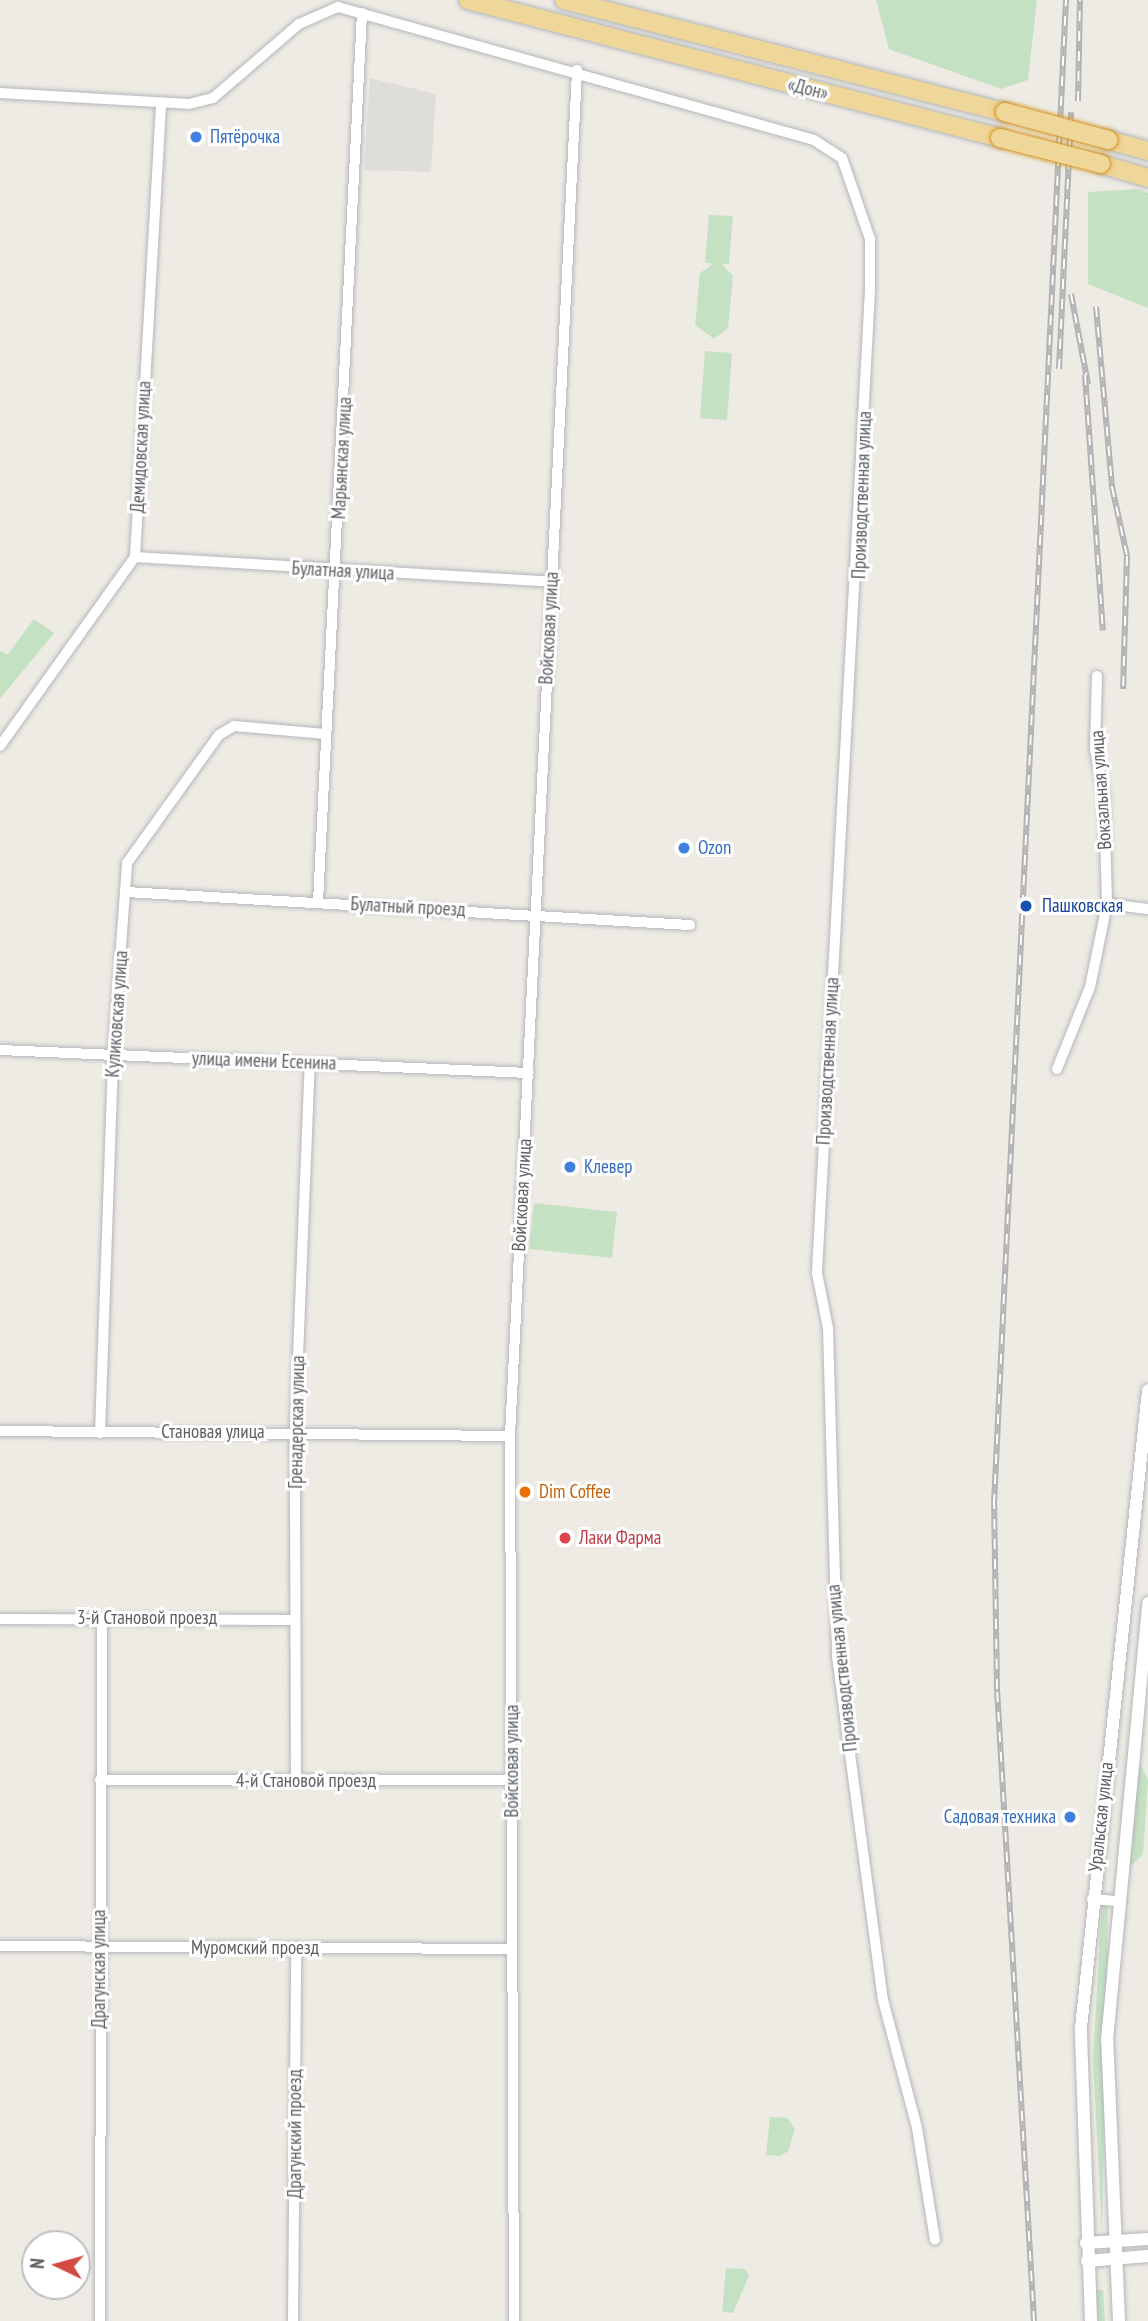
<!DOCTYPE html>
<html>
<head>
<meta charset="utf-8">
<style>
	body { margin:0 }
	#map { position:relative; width:1148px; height:2321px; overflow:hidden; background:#edebe4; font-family:"PT Sans Narrow",sans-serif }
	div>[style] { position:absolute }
	.industrial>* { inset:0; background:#dfddd9 }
	.green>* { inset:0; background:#c5e1c4 }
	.roads { filter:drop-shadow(0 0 2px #b5b6ba) drop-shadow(0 0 2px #b5b6ba) }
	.street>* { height:10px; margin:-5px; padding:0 5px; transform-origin:5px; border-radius:5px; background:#fff }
	.secondary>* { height:12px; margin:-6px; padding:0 6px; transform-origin:6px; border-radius:6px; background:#fff }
	.highway>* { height:18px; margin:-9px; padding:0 9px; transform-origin:9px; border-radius:9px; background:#efd699 }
	.rail>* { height:6px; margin-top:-3px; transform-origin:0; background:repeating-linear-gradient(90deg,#fff 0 10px,#b2b3b3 0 20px); box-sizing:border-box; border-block:2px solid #b2b3b3 }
	.bridges { filter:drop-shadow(0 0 2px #d4931d) drop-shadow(0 0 2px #d4931d) }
	.highway-bridge>* { height:18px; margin:-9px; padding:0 9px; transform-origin:9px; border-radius:9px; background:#efd699 }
	.dots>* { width:19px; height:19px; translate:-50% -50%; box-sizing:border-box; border:4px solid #fff; border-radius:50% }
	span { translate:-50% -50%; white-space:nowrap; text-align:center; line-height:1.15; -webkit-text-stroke:6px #fff; paint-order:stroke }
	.street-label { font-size:19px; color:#5c6063 }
	.shop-label { font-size:19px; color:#366cbe }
	.left { translate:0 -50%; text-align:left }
	.right { translate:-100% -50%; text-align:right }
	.transit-label { font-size:19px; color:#164399 }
	.food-label { font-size:19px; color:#c56008 }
	.health-label { font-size:19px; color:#be3a42 }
	.north { position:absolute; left:21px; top:2230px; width:70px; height:70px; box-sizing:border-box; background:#fff; border:2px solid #bebfc1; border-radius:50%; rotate:275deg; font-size:19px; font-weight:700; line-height:28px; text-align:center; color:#5c6063 }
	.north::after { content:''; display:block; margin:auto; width:24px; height:32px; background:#d34944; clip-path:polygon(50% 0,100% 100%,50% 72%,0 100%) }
</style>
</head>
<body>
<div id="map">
	<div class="industrial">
		<div style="clip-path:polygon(370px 78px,436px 94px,431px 172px,364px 170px)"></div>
	</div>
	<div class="green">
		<div style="clip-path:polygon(876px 0,1037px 0,1028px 80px,1001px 89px,889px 49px)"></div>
		<div style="clip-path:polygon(1138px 189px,1148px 193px,1148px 308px,1088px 284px,1088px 192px)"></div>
		<div style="clip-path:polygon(709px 215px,733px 216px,729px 264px,722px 264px,733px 276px,728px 328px,714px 339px,695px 325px,700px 273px,713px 264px,705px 262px)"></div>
		<div style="clip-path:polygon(705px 351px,732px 353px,727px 420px,700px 418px)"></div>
		<div style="clip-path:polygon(34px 619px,54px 633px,0 699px,0 650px,7px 655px)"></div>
		<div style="clip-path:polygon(534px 1203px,617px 1212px,612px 1258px,529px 1249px)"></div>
		<div style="clip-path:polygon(1140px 1764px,1148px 1780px,1143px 1854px,1128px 1869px)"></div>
		<div style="clip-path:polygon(1102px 1903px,1108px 1904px,1102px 2232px,1093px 2059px)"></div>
		<div style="clip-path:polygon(770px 2117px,788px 2118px,795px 2129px,788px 2151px,780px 2156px,766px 2155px)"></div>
		<div style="clip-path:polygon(726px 2268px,745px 2269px,749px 2276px,733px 2313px,722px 2312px)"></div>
		<div style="clip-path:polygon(1096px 2290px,1103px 2290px,1105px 2321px,1098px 2321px)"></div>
	</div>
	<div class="roads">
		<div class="street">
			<div style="left:0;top:93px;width:189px;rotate:3.3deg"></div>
			<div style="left:189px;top:104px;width:25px;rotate:-14deg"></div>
			<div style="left:213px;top:98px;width:113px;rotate:-40.7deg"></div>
			<div style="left:299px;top:24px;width:43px;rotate:-23.6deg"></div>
			<div style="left:338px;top:7px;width:494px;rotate:15.6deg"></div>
			<div style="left:814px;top:140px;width:33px;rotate:33deg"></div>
			<div style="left:842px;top:158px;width:86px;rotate:70.9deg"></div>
			<div style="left:870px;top:239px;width:51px;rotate:90deg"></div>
			<div style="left:870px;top:290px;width:984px;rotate:93.09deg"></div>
			<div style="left:817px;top:1273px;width:56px;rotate:78.7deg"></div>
			<div style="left:828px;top:1328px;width:328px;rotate:88.4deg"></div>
			<div style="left:837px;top:1656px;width:347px;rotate:82.4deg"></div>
			<div style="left:883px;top:2000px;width:132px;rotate:75.1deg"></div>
			<div style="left:917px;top:2128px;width:113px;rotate:80.9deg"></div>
			<div style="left:135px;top:557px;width:417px;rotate:3.4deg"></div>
			<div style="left:1097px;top:676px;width:73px;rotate:91.6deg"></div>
			<div style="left:1095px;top:749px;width:47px;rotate:78.9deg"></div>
			<div style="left:1104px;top:795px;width:109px;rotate:88.4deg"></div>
			<div style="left:1107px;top:904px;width:41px;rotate:7deg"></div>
			<div style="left:0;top:746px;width:232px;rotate:-54.5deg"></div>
			<div style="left:135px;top:557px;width:453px;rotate:-86.7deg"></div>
			<div style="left:126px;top:892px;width:565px;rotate:3.35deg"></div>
			<div style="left:318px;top:903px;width:891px;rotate:-87.17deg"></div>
			<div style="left:0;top:1050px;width:529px;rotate:2.49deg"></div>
			<div style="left:1057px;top:1069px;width:88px;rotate:-68.1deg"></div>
			<div style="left:1090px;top:987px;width:85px;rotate:-78.4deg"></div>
			<div style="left:0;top:1431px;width:510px;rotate:0.56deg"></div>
			<div style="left:100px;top:1433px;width:378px;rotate:-88deg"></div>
			<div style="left:113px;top:1055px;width:193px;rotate:-85.8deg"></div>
			<div style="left:127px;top:863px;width:158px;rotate:-54.3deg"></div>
			<div style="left:219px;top:735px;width:17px;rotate:-31deg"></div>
			<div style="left:234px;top:726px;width:92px;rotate:5deg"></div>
			<div style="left:0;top:1619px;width:295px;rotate:0.2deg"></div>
			<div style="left:100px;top:1780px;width:412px"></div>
			<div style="left:296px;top:1781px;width:350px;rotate:-90.2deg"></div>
			<div style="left:295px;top:1431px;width:368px;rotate:-87.7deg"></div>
			<div style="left:1092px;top:1899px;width:24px;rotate:5deg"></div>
			<div style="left:0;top:1946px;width:511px;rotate:0.34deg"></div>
			<div style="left:100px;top:2321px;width:703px;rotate:-89.84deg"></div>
			<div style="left:293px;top:2321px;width:374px;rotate:-89.5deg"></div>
			<div style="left:514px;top:2321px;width:885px;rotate:-90.26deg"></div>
			<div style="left:510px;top:1436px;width:1368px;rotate:-87.19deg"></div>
		</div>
		<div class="secondary">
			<div style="left:1086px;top:2243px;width:62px;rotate:-3.7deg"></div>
			<div style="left:1087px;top:2261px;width:61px;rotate:-4.7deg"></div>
			<div style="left:1091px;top:2321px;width:293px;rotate:-92deg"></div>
			<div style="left:1081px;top:2028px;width:641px;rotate:-84deg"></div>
			<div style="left:1119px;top:2321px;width:281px;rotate:-92.4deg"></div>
			<div style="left:1107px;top:2040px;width:439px;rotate:-84.6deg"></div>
		</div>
		<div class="highway">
			<div style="left:468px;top:0;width:550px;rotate:14.54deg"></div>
			<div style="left:564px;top:0;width:455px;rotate:14.3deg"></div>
			<div style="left:1108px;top:140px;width:41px;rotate:15.4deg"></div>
			<div style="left:1101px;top:164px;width:49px;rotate:16.6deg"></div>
		</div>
	</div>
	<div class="rail">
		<div style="left:1078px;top:101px;width:101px;rotate:-88.9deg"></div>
		<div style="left:1071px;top:294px;width:92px;rotate:79.3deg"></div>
		<div style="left:1096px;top:307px;width:181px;rotate:84.9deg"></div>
		<div style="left:1112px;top:487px;width:71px;rotate:77.7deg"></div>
		<div style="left:1127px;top:556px;width:133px;rotate:91.7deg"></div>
		<div style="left:1059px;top:369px;width:257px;rotate:-87.3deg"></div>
		<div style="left:1085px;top:375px;width:256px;rotate:86deg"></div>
		<div style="left:1034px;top:2321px;width:633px;rotate:-93.35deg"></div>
		<div style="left:997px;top:1689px;width:185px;rotate:-90.9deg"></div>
		<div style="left:994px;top:1504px;width:1506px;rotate:-87.26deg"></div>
	</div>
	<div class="bridges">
		<div class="highway-bridge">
			<div style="left:1005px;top:112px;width:107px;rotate:15.2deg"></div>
			<div style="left:1000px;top:138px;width:104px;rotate:14.4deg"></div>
		</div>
	</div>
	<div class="dots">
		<div style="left:196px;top:137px;background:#3f7fe0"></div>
		<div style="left:684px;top:848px;background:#3f7fe0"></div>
		<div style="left:1026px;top:906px;background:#1a4fb4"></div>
		<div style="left:570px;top:1167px;background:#3f7fe0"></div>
		<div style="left:525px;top:1492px;background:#e8710a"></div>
		<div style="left:565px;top:1538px;background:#e0444e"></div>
		<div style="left:1070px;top:1817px;background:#3f7fe0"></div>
	</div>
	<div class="street-label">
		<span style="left:808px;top:89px;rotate:14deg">«Дон»</span>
		<span style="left:141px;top:447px;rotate:-87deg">Демидовская улица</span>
		<span style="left:342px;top:458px;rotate:-87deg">Марьянская улица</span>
		<span style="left:862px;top:495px;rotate:-88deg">Производственная улица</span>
		<span style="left:343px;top:571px;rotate:3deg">Булатная улица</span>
		<span style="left:549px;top:628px;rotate:-87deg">Войсковая улица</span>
		<span style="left:1101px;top:790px;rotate:-94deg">Вокзальная улица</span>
		<span style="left:408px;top:907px;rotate:3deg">Булатный проезд</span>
		<span style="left:117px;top:1014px;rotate:-86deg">Куликовская улица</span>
		<span style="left:264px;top:1061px;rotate:2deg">улица имени Есенина</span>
		<span style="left:828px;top:1061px;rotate:-87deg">Производственная улица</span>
		<span style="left:522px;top:1195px;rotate:-87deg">Войсковая улица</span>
		<span style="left:297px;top:1422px;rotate:-89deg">Гренадерская улица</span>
		<span style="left:213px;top:1432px">Становая улица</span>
		<span style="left:147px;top:1618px">3-й Становой проезд</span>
		<span style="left:842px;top:1668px;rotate:-96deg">Производственная улица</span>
		<span style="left:512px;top:1761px;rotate:-90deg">Войсковая улица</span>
		<span style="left:306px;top:1781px">4-й Становой проезд</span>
		<span style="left:1101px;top:1817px;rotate:-84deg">Уральская улица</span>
		<span style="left:255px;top:1948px">Муромский проезд</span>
		<span style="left:99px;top:1969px;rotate:-90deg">Драгунская улица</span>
		<span style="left:295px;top:2134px;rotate:-90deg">Драгунский проезд</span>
	</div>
	<div class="shop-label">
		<span class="left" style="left:210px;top:137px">Пятёрочка</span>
		<span class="left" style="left:698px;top:848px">Ozon</span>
		<span class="left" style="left:584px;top:1167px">Клевер</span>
		<span class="right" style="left:1056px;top:1817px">Садовая техника</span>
	</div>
	<div class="transit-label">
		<span class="left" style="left:1042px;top:906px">Пашковская</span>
	</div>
	<div class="food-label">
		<span class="left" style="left:539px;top:1492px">Dim Coffee</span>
	</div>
	<div class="health-label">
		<span class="left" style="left:579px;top:1538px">Лаки Фарма</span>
	</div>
	<div class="north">N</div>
</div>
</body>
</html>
